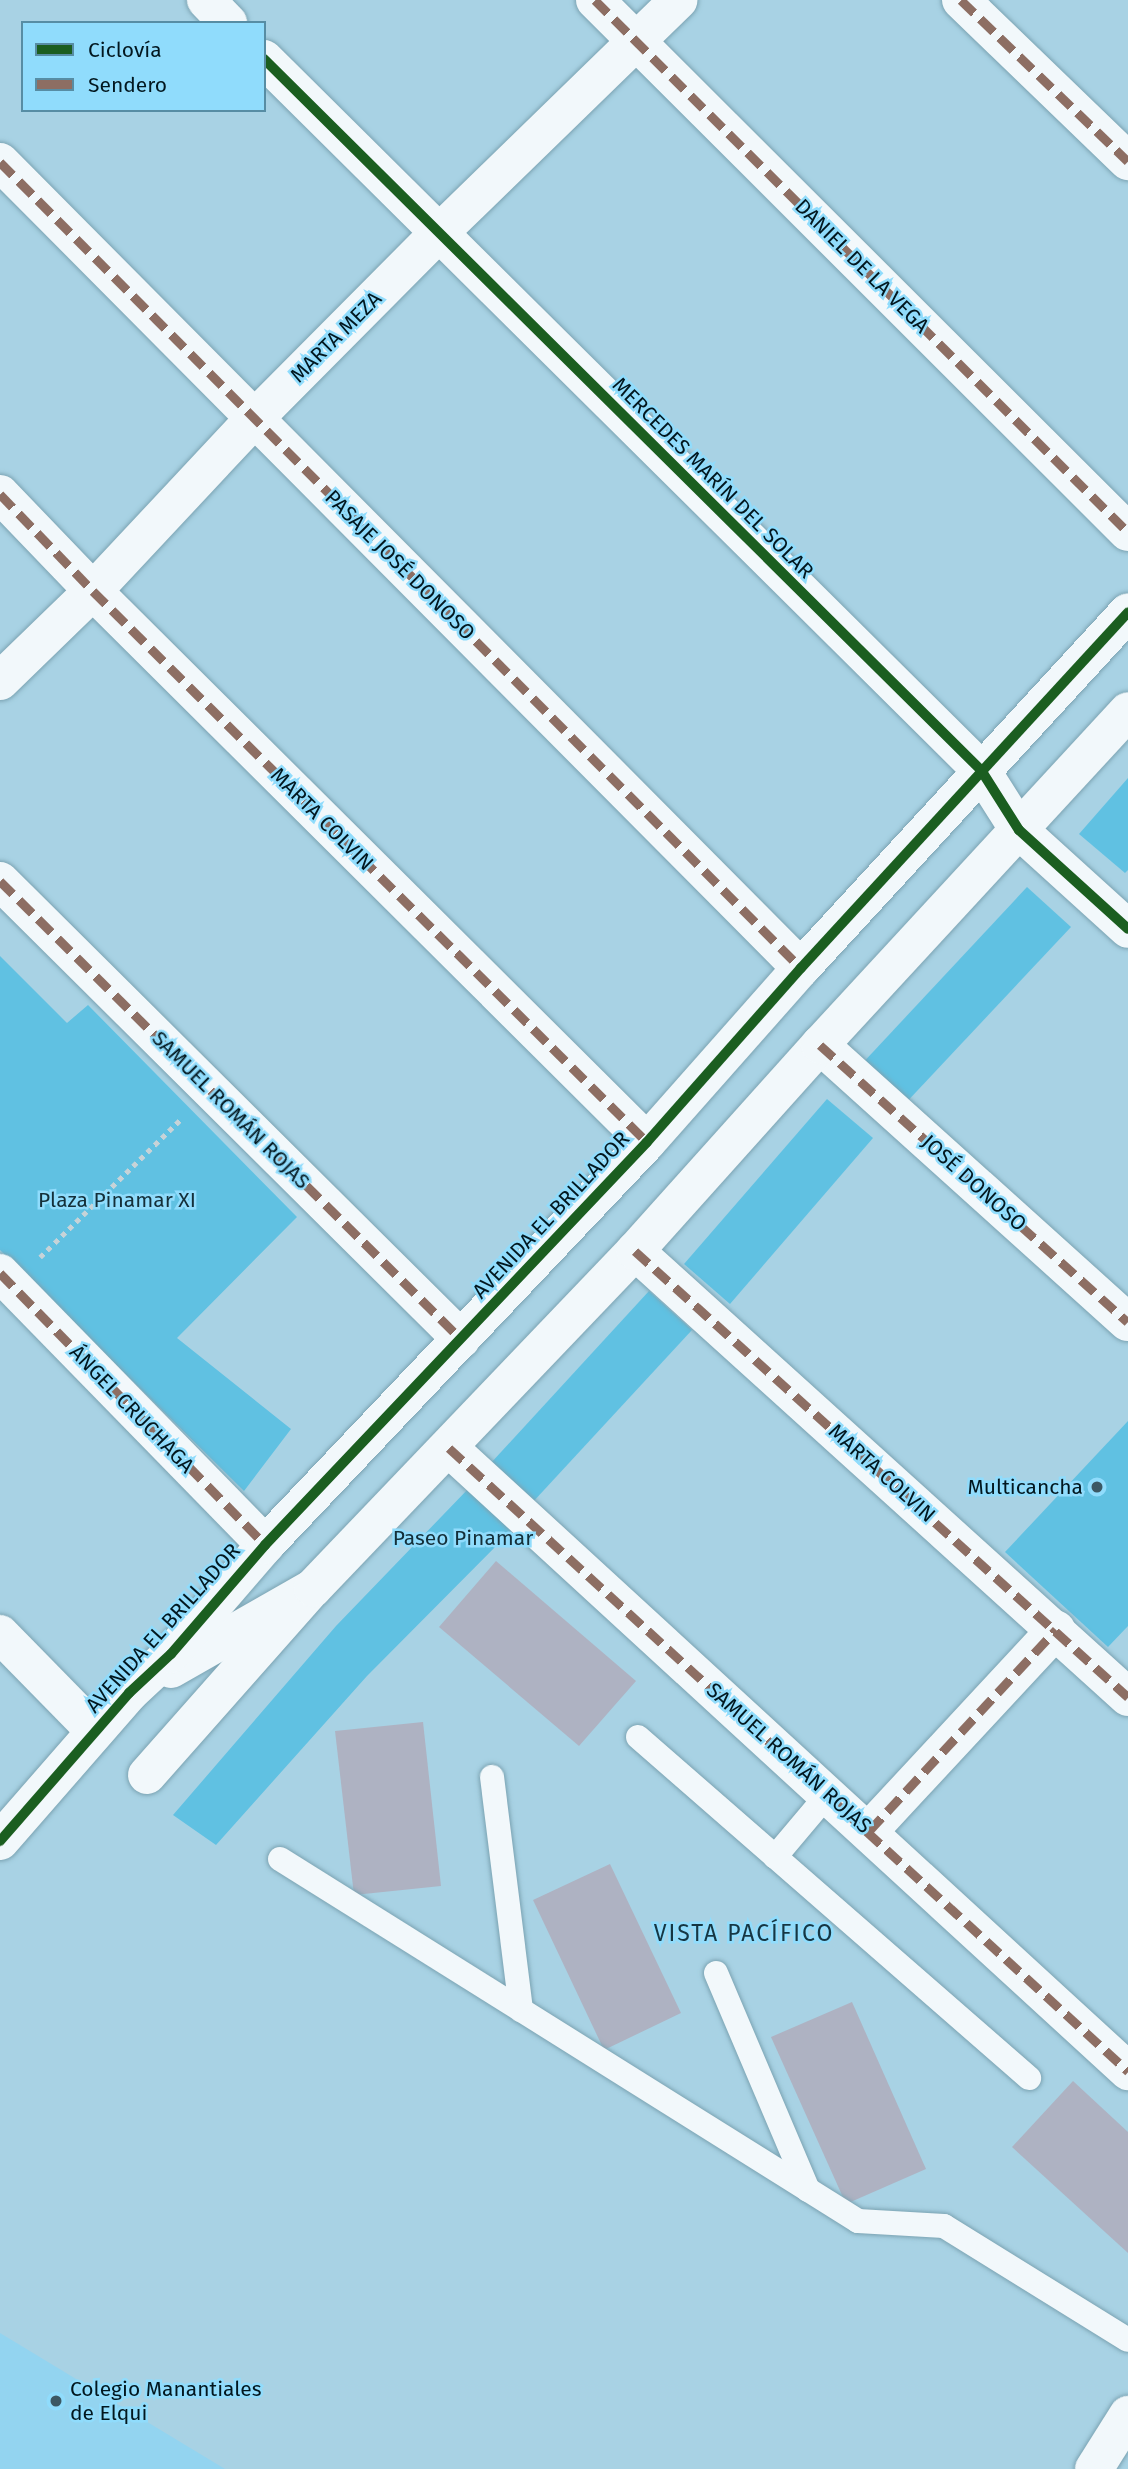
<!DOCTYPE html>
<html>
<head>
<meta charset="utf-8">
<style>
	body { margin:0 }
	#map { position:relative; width:1128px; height:2469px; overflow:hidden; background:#a8d2e4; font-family:"Fira Sans",sans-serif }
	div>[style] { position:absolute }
	.built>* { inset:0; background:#93d4f0 }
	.green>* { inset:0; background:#60c1e2 }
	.building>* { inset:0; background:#aeb2c2 }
	.path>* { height:4.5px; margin-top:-2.25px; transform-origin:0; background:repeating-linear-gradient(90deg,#c6d3d8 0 5px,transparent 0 10px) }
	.roads { filter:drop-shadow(0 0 2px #7ba3b2) drop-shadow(0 0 2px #7ba3b2) }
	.service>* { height:24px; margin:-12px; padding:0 12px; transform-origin:12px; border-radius:12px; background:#f2f8fb }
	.minor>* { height:38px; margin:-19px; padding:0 19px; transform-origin:19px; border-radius:19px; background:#f2f8fb }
	.tertiary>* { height:38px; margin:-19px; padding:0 19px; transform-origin:19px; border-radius:19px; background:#f2f8fb }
	.secondary>* { height:38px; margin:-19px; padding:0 19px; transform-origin:19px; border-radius:19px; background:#f2f8fb }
	.quiet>* { height:9px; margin-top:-4.5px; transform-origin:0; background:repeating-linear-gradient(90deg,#8d6e63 0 18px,transparent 0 27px) }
	.cycleway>* { height:10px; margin:-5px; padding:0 5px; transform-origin:5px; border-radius:5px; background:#1b5e20 }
	.dots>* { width:19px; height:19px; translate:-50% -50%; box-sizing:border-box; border:4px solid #90dcfc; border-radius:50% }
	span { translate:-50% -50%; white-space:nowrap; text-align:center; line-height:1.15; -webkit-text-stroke:5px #90dcfc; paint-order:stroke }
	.street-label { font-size:21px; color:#02171f }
	.park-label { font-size:21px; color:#142f39 }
	.poi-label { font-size:21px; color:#02171f }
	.right { translate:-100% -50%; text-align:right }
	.left { translate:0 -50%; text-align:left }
	.neighbourhood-label { font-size:23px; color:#163643; letter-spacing:2px }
	.legend { position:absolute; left:21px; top:21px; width:245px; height:91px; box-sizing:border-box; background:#90dcfc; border:2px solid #578da4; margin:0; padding:9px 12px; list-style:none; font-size:21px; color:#02171f }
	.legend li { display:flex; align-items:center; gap:14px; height:35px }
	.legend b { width:35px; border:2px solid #578da4 }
</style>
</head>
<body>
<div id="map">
	<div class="built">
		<div style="clip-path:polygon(0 2333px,225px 2469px,0 2469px)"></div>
	</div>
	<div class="green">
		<div style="clip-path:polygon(1128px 778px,1128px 870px,1125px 873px,1079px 834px)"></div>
		<div style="clip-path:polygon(1027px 887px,1071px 927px,902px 1107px,859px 1067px)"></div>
		<div style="clip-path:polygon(0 956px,67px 1023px,88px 1005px,297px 1217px,177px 1338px,291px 1429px,244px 1491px,0 1250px)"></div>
		<div style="clip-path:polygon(827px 1099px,873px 1138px,730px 1304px,684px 1264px)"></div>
		<div style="clip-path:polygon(649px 1291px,692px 1330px,532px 1503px,490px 1464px)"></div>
		<div style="clip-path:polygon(1128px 1421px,1128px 1626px,1108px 1647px,1005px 1552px)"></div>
		<div style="clip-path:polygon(469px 1488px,514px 1528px,367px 1676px,216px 1845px,173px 1815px,336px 1626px)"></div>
	</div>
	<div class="building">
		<div style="clip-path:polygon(496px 1561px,636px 1681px,579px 1746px,439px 1627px)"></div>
		<div style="clip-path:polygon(423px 1722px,441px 1886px,354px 1895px,335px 1731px)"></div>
		<div style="clip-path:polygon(610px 1864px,681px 2013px,604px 2050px,533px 1900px)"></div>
		<div style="clip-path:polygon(852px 2002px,926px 2169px,846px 2204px,771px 2037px)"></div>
		<div style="clip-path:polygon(1073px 2081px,1128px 2132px,1128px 2253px,1012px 2147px)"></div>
	</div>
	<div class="path">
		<div style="left:40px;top:1257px;width:197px;rotate:-44.4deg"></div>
	</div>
	<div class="roads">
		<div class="service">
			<div style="left:638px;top:1737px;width:519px;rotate:41.09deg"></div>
			<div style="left:492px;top:1777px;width:235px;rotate:82.9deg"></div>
			<div style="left:775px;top:1857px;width:82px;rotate:-49.9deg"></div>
			<div style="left:280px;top:1859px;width:682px;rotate:32.06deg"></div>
			<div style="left:858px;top:2221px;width:86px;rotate:3.3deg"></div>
			<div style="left:944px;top:2226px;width:216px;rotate:31.8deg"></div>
			<div style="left:716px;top:1973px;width:236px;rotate:67deg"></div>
		</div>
		<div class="minor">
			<div style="left:206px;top:0;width:32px;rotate:46deg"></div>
			<div style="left:595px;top:0;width:753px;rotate:44.95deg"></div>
			<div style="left:961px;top:0;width:232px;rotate:44deg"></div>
			<div style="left:264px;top:59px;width:1010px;rotate:44.76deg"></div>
			<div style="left:0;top:162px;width:1136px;rotate:45.18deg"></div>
			<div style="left:0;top:494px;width:134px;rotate:46.2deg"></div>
			<div style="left:93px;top:591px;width:781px;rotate:44.84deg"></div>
			<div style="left:0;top:681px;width:129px;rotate:-44.1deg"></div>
			<div style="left:93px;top:591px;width:236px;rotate:-46.9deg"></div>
			<div style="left:254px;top:419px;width:262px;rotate:-45.2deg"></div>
			<div style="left:439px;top:233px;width:334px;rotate:-44.2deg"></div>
			<div style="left:1019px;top:830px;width:147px;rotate:42.2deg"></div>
			<div style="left:0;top:881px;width:650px;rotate:44.81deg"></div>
			<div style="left:820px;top:1045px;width:414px;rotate:42deg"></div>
			<div style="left:635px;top:1251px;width:665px;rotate:42.13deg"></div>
			<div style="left:0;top:1273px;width:380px;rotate:45.7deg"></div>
			<div style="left:449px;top:1448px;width:922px;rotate:42.54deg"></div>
			<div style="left:0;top:1634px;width:136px;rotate:45.6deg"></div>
			<div style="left:147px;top:1775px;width:243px;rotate:-48.5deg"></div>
			<div style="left:869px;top:1831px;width:275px;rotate:-47.1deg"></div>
		</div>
		<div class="tertiary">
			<div style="left:981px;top:770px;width:71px;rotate:57.7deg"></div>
			<div style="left:171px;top:1669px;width:163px;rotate:-29.7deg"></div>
			<div style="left:313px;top:1588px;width:466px;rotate:-46.3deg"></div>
			<div style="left:635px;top:1251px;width:277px;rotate:-48.1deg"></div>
			<div style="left:820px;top:1045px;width:454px;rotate:-47.3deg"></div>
			<div style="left:0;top:1841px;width:196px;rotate:-48.9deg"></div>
			<div style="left:129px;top:1693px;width:57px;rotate:-42.9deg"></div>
			<div style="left:171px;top:1654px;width:144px;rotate:-49.2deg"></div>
			<div style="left:265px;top:1545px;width:555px;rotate:-46.53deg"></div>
			<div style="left:647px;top:1142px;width:232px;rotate:-48.5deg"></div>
			<div style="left:801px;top:968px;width:483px;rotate:-47.4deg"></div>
		</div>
		<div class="secondary">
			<div style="left:1094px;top:2469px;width:64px;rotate:-57.8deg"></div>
		</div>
	</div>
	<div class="quiet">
		<div style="left:595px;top:0;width:753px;rotate:44.95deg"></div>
		<div style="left:961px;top:0;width:232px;rotate:44deg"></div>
		<div style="left:0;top:162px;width:1136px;rotate:45.18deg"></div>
		<div style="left:0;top:494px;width:134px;rotate:46.2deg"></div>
		<div style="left:93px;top:591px;width:781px;rotate:44.84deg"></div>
		<div style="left:0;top:881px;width:650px;rotate:44.81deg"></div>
		<div style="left:820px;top:1045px;width:414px;rotate:42deg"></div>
		<div style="left:635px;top:1251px;width:665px;rotate:42.13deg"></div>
		<div style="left:0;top:1273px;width:380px;rotate:45.7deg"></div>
		<div style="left:449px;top:1448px;width:922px;rotate:42.54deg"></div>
		<div style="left:869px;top:1831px;width:275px;rotate:-47.1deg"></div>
	</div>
	<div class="cycleway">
		<div style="left:264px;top:59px;width:1010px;rotate:44.76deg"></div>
		<div style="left:981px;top:770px;width:71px;rotate:57.7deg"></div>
		<div style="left:1019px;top:830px;width:147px;rotate:42.2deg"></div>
		<div style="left:0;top:1841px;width:196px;rotate:-48.9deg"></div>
		<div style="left:129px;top:1693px;width:57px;rotate:-42.9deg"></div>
		<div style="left:171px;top:1654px;width:144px;rotate:-49.2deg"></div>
		<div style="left:265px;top:1545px;width:555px;rotate:-46.53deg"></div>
		<div style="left:647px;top:1142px;width:232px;rotate:-48.5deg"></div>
		<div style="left:801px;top:968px;width:483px;rotate:-47.4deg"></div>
	</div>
	<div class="dots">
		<div style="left:1097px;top:1487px;background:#3c5864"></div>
		<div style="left:56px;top:2401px;background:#3c5864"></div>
	</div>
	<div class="street-label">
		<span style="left:862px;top:266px;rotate:45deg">DANIEL DE LA VEGA</span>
		<span style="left:336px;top:337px;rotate:-45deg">MARTA MEZA</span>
		<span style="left:713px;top:478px;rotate:45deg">MERCEDES MARÍN DEL SOLAR</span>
		<span style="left:400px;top:565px;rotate:45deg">PASAJE JOSÉ DONOSO</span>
		<span style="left:322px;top:819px;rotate:45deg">MARTA COLVIN</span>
		<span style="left:231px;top:1110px;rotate:45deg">SAMUEL ROMÁN ROJAS</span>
		<span style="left:974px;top:1183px;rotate:42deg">JOSÉ DONOSO</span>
		<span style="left:551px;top:1215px;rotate:-47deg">AVENIDA EL BRILLADOR</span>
		<span style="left:132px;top:1409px;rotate:46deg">ÁNGEL CRUCHAGA</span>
		<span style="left:882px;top:1473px;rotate:42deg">MARTA COLVIN</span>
		<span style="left:163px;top:1628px;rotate:-48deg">AVENIDA EL BRILLADOR</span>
		<span style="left:789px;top:1758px;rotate:42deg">SAMUEL ROMÁN ROJAS</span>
	</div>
	<div class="park-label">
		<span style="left:117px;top:1200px">Plaza Pinamar XI</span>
		<span style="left:463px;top:1538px">Paseo Pinamar</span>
	</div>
	<div class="poi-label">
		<span class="right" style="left:1083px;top:1487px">Multicancha</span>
		<span class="left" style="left:70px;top:2401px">Colegio Manantiales<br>de Elqui</span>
	</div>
	<div class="neighbourhood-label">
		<span style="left:744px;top:1933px">VISTA PACÍFICO</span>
	</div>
	<ul class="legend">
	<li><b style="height:9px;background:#1b5e20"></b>Ciclovía</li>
	<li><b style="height:9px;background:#8d6e63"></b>Sendero</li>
	</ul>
</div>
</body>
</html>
